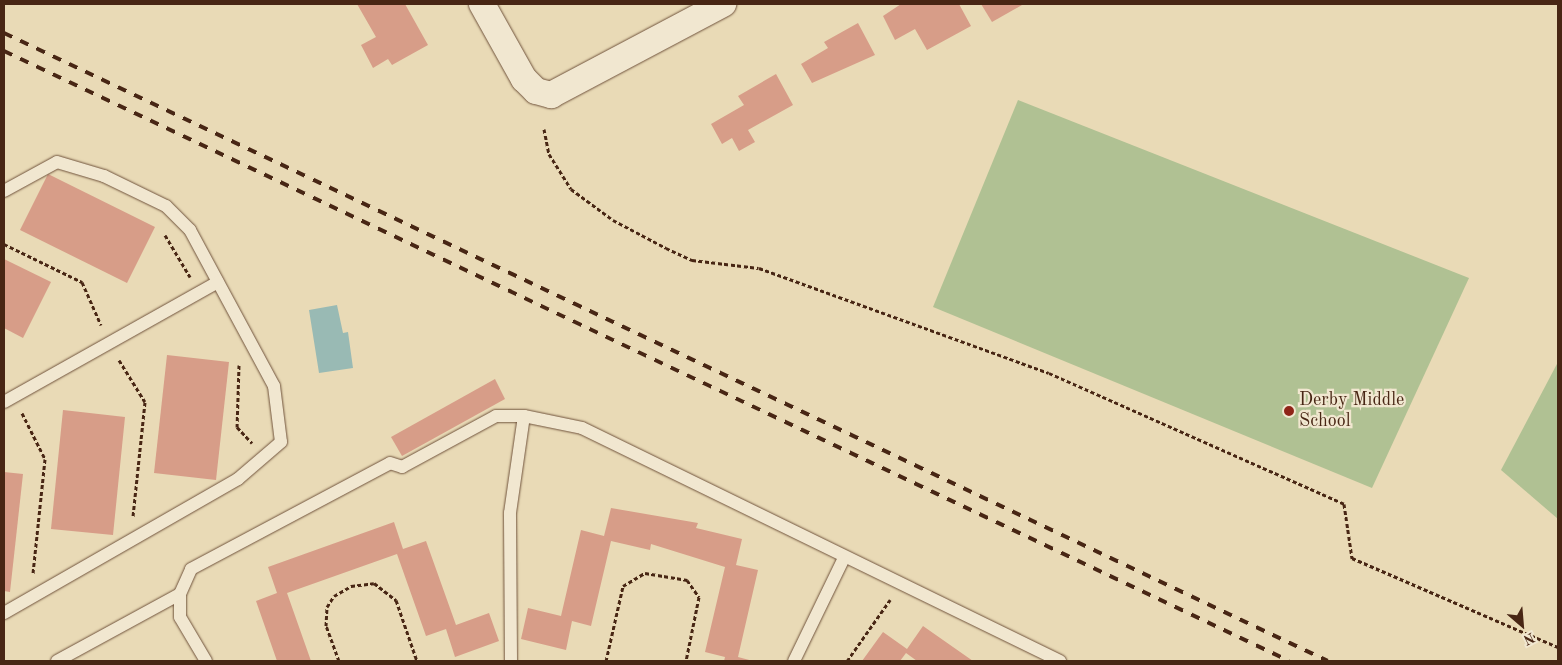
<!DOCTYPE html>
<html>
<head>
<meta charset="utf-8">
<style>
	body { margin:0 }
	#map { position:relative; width:1562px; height:665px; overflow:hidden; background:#e9dab6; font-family:"Old Standard TT",serif }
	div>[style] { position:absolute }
	.green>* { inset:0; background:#b0c193 }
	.water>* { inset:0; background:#99bab4 }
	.building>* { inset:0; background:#d79d88 }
	.path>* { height:3px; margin-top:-1.5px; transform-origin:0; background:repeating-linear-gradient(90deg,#482614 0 4px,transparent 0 6.5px) }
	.roads { filter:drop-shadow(0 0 1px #70533c) drop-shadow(0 0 1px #70533c) }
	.service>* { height:12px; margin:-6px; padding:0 6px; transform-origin:6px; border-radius:6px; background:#f1e7d0 }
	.minor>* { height:26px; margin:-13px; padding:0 13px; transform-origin:13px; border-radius:13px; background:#f1e7d0 }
	.rail>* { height:4px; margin-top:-2px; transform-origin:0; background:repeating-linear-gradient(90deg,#482614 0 9px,transparent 0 18px) }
	.dots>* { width:14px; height:14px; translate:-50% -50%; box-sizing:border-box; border:2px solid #f1e7d0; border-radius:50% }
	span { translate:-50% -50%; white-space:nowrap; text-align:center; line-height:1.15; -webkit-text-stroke:4.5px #f1e7d0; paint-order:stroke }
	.poi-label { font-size:18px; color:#482614 }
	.left { translate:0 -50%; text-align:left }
	.frame { position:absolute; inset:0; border:5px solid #482614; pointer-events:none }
	.north { position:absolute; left:1497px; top:600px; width:50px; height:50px; -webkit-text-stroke:4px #f1e7d0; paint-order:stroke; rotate:153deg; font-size:14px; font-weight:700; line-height:20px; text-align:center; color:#482614 }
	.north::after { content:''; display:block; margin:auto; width:18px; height:22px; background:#482614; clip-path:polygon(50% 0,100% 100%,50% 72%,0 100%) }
</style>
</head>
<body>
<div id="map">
	<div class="green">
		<div style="clip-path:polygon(1018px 100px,1469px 278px,1372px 488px,933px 307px)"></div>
		<div style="clip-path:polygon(1558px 362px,1558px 519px,1501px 470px)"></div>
	</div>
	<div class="water">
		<div style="clip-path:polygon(337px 305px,343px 333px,348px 332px,353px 368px,319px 373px,309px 310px)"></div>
	</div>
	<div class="building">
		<div style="clip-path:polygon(357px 4px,405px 4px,428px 45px,392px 65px,388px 59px,373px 68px,361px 45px,376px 37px)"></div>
		<div style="clip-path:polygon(901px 4px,959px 4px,971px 26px,927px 50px,915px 29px,895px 40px,883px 16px)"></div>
		<div style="clip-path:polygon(981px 4px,1021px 4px,1022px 5px,992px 22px)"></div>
		<div style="clip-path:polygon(858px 23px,875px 55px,812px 83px,801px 64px,828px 48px,824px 42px)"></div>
		<div style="clip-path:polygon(776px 74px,793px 105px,748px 130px,755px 142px,739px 151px,732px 138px,722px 144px,711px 124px,744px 105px,738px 96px)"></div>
		<div style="clip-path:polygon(48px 174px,155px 227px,127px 283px,20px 230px)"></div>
		<div style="clip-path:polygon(4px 259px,51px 282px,23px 338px,4px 328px)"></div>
		<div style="clip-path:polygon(167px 355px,229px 362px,216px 480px,154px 473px)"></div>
		<div style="clip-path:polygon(495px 379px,505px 399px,402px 456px,391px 437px)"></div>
		<div style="clip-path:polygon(63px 410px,125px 417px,113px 535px,51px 529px)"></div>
		<div style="clip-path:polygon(4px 472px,23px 474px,10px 592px,4px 591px)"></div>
		<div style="clip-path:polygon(611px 508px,698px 523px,696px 528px,742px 539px,736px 565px,758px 570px,738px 657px,753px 661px,724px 661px,725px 657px,705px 652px,725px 567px,651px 544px,650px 550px,611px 541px,591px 626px,572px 621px,566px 650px,521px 639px,528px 608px,561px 616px,581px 530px,604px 536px)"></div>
		<div style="clip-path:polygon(394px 522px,403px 549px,426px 541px,456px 625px,489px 613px,499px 641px,455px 657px,446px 629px,426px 636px,397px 554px,287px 593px,311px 661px,277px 661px,256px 601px,277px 593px,268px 567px)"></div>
		<div style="clip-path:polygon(923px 626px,973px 661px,917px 661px,906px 653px,900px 661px,862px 661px,883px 632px,907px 649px)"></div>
	</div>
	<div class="path">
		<div style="left:544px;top:129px;width:25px;rotate:79deg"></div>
		<div style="left:549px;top:154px;width:41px;rotate:57.8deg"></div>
		<div style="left:571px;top:189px;width:52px;rotate:36.4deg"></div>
		<div style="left:613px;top:220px;width:60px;rotate:27.8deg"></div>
		<div style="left:666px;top:248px;width:29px;rotate:25deg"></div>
		<div style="left:692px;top:260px;width:67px;rotate:6.8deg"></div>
		<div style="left:759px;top:268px;width:308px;rotate:19.9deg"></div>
		<div style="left:1049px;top:373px;width:323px;rotate:23.9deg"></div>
		<div style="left:1344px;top:504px;width:55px;rotate:81.6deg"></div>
		<div style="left:1352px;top:558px;width:224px;rotate:23.4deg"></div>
		<div style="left:165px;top:235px;width:49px;rotate:59.2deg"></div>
		<div style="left:4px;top:244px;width:87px;rotate:26deg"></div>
		<div style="left:82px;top:282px;width:47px;rotate:66.2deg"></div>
		<div style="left:119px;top:360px;width:49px;rotate:58.2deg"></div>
		<div style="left:145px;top:402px;width:116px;rotate:96deg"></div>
		<div style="left:239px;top:365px;width:62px;rotate:91.8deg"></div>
		<div style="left:237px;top:427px;width:22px;rotate:47deg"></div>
		<div style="left:22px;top:413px;width:51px;rotate:63.4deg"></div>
		<div style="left:45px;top:459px;width:115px;rotate:96deg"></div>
		<div style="left:339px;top:661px;width:37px;rotate:-110deg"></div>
		<div style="left:326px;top:626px;width:19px;rotate:-87deg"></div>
		<div style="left:327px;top:607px;width:13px;rotate:-58deg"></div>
		<div style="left:334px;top:596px;width:20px;rotate:-30deg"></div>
		<div style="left:351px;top:586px;width:23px;rotate:-7deg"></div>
		<div style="left:374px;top:583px;width:28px;rotate:38deg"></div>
		<div style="left:396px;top:600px;width:65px;rotate:71deg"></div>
		<div style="left:606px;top:661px;width:77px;rotate:-77.2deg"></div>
		<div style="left:623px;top:586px;width:26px;rotate:-31deg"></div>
		<div style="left:645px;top:573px;width:43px;rotate:9.5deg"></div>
		<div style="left:687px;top:580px;width:21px;rotate:55deg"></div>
		<div style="left:699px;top:597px;width:65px;rotate:101.5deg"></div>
		<div style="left:847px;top:661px;width:75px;rotate:-54.8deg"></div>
	</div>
	<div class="roads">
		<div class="service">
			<div style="left:4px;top:191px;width:60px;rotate:-28.7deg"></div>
			<div style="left:57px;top:162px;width:49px;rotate:16.6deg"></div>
			<div style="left:104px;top:176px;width:69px;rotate:25.8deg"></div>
			<div style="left:166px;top:206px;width:34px;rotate:45deg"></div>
			<div style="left:190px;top:230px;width:177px;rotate:61.7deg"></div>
			<div style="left:274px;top:386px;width:56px;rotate:82.9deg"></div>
			<div style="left:281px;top:442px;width:57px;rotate:139.3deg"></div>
			<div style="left:238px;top:479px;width:270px;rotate:150.2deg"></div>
			<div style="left:4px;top:402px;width:245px;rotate:-29.3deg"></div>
			<div style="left:57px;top:661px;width:140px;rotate:-28.6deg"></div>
			<div style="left:206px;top:661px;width:51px;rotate:-120.6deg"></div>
			<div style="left:180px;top:617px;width:23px;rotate:-90deg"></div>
			<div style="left:180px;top:594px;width:27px;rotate:-66deg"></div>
			<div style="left:191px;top:569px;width:225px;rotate:-28deg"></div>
			<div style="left:390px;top:463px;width:13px;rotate:18deg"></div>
			<div style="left:402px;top:467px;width:107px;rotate:-28.5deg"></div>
			<div style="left:496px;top:416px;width:28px"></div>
			<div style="left:524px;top:416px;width:59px;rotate:11.7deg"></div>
			<div style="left:582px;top:428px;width:532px;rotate:25.99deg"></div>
			<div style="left:511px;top:661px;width:148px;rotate:-90.4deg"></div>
			<div style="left:510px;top:513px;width:98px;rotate:-81.8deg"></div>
			<div style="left:794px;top:661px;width:114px;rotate:-64.1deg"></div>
		</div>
		<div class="minor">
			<div style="left:482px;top:4px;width:86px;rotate:60.8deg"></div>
			<div style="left:524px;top:79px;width:17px;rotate:45deg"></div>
			<div style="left:536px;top:91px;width:16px;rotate:15deg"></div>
			<div style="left:551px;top:95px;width:195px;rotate:-27.9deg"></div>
		</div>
	</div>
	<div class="rail">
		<div style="left:4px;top:33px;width:1465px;rotate:25.38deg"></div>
		<div style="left:4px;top:51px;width:1422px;rotate:25.39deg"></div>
	</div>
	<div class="dots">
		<div style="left:1289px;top:411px;background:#8f2418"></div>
	</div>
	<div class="poi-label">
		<span class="left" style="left:1299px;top:411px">Derby Middle<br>School</span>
	</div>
	<div class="frame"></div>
	<div class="north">N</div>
</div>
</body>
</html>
